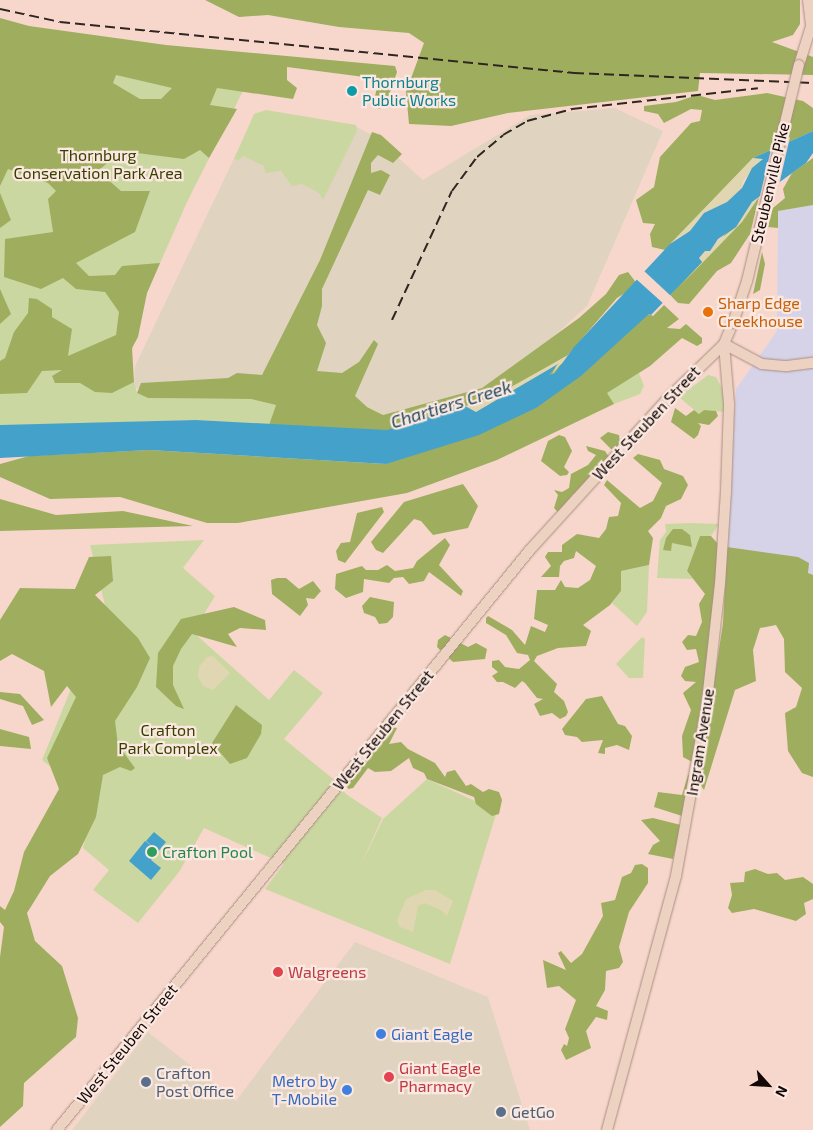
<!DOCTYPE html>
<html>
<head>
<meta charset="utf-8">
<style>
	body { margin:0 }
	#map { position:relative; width:813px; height:1130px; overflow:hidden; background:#f7d7cc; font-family:"Exo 2",sans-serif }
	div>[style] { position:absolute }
	.commercial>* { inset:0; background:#e0d4c0 }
	.industrial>* { inset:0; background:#d6d2e8 }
	.green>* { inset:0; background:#cbd7a1 }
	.forest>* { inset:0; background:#9fae5e }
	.sand>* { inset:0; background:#e0d6b1 }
	.water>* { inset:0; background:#44a1ca }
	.pier>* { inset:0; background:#f7d7cc }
	.roads { filter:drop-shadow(0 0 1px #aa8d82) drop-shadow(0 0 1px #aa8d82) }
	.secondary>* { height:10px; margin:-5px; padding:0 5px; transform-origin:5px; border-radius:5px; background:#eed2c1 }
	.rail>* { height:2px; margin-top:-1px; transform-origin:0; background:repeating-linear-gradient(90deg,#312521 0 10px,transparent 0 15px) }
	.bridges { filter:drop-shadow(0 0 1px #aa8d82) drop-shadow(0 0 1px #aa8d82) }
	.secondary-bridge>* { height:10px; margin:-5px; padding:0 5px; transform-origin:5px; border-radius:5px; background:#eed2c1 }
	.dots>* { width:14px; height:14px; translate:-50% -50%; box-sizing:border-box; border:2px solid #fbe8e1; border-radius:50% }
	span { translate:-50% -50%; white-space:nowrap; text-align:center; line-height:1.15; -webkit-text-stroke:4.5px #fbe8e1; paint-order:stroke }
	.culture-label { font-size:16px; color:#0d838f }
	.left { translate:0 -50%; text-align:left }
	.park-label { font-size:16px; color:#384000 }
	.street-label { font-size:16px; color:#120906 }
	.food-label { font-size:16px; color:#c56008 }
	.leisure-label { font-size:16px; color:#27864d }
	.health-label { font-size:16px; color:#be3a42 }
	.shop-label { font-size:16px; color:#366cbe }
	.right { translate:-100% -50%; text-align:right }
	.service-label { font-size:16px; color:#4e5e75 }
	.water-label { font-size:18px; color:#244b5e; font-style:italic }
	.north { position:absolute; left:743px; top:1060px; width:50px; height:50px; -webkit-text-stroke:4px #fbe8e1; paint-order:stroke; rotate:116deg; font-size:14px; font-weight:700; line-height:20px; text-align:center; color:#120906 }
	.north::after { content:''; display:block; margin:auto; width:18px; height:22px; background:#120906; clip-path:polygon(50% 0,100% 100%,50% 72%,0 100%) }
</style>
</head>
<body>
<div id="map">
	<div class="commercial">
		<div style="clip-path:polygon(615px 108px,663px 131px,587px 306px,554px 336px,482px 388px,383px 415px,361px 404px,134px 388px,135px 366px,238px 150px,355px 126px,374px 136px,423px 180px,530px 115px)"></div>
		<div style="clip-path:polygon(355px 942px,488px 997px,530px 1130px,72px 1130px,148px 1032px,236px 1101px)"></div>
	</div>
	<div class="industrial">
		<div style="clip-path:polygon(813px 205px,813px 575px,727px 547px,736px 389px,777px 331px,778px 211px)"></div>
	</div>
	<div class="green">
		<div style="clip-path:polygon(0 40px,246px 85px,187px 202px,147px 293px,124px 382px,134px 382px,137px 393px,148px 398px,251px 399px,276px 405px,269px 425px,196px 420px,0 426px)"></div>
		<div style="clip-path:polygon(266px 110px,356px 125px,357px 131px,323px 200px,319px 193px,302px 184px,292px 186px,281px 171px,265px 173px,264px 166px,243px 156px,239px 160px,234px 159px,254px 114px)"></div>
		<div style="clip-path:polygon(639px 373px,644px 386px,640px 394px,614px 404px,606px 393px)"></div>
		<div style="clip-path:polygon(708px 375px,716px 377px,724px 392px,724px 412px,704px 410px,699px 414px,679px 397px)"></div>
		<div style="clip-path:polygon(688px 523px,719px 524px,711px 536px,700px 536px,687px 571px,693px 579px,657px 578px,660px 540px,666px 532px,665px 524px)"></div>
		<div style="clip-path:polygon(204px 540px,183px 568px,215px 596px,193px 632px,269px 700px,294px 670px,323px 693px,284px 739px,332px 778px,346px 794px,382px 818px,360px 867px,383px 819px,427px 779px,497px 811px,450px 964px,265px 889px,284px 864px,204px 828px,179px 872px,138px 923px,93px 890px,109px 870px,83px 848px,93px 799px,42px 760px,105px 605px,90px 545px)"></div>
		<div style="clip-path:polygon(649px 565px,647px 612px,637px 626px,612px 603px,621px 591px,621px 571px)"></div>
		<div style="clip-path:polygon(642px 637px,645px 639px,643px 678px,629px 678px,616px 664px)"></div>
	</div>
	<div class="forest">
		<div style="clip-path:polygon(205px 0,800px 0,800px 24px,793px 35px,772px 42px,813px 57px,813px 75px,700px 73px,698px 91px,508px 113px,451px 126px,409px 124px,406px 92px,424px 43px,409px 33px,339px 27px,268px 15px,239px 17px)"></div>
		<div style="clip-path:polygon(evenodd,0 18px,29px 26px,166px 45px,395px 66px,397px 72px,385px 107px,379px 109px,373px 105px,378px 83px,372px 78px,287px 67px,287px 80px,297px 88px,293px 99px,217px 88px,210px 105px,237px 109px,209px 158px,200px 150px,184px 159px,121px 151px,98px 171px,121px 191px,150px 191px,135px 232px,76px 263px,89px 276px,115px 275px,122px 266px,160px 263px,147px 293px,138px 337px,132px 348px,134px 382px,112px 393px,95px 392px,80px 383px,55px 383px,52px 376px,62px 370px,42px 371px,27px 393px,0 394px,0 361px,5px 358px,14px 332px,28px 313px,29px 298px,37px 299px,52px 309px,52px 317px,72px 329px,68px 356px,116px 335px,119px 312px,105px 292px,76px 289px,63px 278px,41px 289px,4px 277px,5px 239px,53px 232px,48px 199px,56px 191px,48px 183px,8px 169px,0 186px,0 18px,116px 75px,155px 84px,172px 88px,161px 99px,140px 99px,113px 83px,116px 75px)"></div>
		<div style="clip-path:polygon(767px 93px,803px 101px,813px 108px,813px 131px,753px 158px,665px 250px,652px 247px,650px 234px,655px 224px,643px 223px,636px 200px,654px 187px,660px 157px,691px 123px,700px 121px,702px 110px,691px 109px,664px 123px,658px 114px,644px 111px,644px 106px,676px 102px,697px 95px,715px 100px)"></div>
		<div style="clip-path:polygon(372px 132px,381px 135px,402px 154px,393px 163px,378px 155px,371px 163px,371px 173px,381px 170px,390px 175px,380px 195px,368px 190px,322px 289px,322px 306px,317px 325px,326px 343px,317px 371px,342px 373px,359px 362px,374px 340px,378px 344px,355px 396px,367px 407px,383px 415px,482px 388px,579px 318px,606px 294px,619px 275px,628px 272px,638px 285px,617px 298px,567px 356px,545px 369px,497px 395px,385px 435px,349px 434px,312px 426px,275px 430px,269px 425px,276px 405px,251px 399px,148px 398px,137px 393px,141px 383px,228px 378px,237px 373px,262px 375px,320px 260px)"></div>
		<div style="clip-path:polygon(813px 158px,813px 205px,778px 211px,778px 228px,768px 227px,773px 208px,785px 198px,783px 189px,792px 173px)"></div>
		<div style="clip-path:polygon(0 193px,11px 220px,0 228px)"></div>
		<div style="clip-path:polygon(759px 197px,750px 234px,731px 263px,717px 271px,689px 304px,678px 303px,670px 295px)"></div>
		<div style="clip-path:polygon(762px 252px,765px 264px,760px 290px,753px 294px)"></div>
		<div style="clip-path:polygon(0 289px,11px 314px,0 324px)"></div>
		<div style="clip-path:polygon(664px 305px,679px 319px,667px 328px,680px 329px,686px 324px,702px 338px,702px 343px,697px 346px,682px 338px,650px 366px,607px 393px,614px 404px,497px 460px,407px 493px,238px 523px,207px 523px,120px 497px,50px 499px,0 477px,0 464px,29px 456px,149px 450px,386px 464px,649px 314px,653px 316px)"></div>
		<div style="clip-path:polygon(675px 408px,686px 416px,694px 410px,699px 414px,704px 410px,716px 411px,718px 416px,709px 425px,698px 423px,701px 426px,698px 435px,694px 439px,671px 422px)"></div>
		<div style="clip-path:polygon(608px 432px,619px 435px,620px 444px,613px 451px,600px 438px)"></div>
		<div style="clip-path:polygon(559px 435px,565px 437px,572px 451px,564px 467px,569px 472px,567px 475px,560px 476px,541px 461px,548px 441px)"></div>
		<div style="clip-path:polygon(586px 446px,605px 451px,609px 457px,585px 492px,573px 494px,559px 513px,554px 508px,558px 495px,554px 490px,562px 492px,569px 488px,571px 474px,588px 465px,596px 455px,588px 451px)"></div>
		<div style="clip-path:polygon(638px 454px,660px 460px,664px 469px,683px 476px,688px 485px,681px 499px,666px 506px,661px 518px,648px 531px,653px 538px,649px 565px,621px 571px,621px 591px,610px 605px,583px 625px,591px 631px,586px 646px,558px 648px,537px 656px,534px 661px,557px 684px,554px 692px,564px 701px,568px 712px,566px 716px,560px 719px,552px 713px,540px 716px,534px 704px,543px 699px,537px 698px,525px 683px,522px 681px,515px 688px,503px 682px,497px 682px,492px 676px,498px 672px,492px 667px,492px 661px,499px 660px,505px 667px,519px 669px,530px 660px,528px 655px,517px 653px,506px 635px,486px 623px,486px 618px,488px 616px,512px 630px,525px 645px,531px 626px,545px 632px,548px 625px,534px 619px,537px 590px,555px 590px,561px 580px,565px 587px,578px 588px,590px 580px,596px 566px,576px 551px,574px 558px,564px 561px,560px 566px,559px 577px,541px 577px,551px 566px,545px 557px,548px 552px,562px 552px,562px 545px,577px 534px,599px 538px,606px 529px,609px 517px,618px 516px,621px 503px,604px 485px,607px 480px,640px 508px,653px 501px,662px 483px,633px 458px)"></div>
		<div style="clip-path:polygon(463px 484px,478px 506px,468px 528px,433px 535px,421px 521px,414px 519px,383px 553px,376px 550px,371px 542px,404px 502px)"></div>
		<div style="clip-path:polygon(0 499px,56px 515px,123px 511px,193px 526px,0 531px)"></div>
		<div style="clip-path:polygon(382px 507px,384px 512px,345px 563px,338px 560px,336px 551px,341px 543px,350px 542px,357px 513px)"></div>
		<div style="clip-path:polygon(673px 529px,682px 529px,690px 535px,692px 547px,672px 543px,671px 551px,663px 550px,666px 538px)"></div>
		<div style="clip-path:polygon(700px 536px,711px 536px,718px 544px,716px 606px,694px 763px,683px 757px,682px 736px,691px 710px,683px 693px,696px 682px,685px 681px,681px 676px,685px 667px,699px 662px,696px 649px,687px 650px,682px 642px,688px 635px,696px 636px,702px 622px,699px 604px,705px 594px,687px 571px)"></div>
		<div style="clip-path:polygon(445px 538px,450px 545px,439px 565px,463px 591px,461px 596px,429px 572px,424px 581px,409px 584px,403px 577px,394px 578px,389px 583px,364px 579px,363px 592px,346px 598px,335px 589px,336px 574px,362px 566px,366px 570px,378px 570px,387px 565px,395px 571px,413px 568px,417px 561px)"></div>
		<div style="clip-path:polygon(727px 547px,798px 557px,809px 563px,808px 573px,813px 575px,813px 777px,802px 773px,788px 751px,785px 713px,796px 707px,802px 688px,785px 672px,784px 639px,776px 625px,760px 628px,753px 650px,756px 681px,735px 690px,704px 790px,699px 783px,723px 623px)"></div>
		<div style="clip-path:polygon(111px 556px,113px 581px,95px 595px,138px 638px,150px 658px,137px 687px,115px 721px,118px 745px,135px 768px,131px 771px,120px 767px,103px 775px,96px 817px,78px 854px,50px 876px,27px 913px,35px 941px,62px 966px,78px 1018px,76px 1037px,24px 1083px,23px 1106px,0 1127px,0 957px,4px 927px,0 922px,0 906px,5px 910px,14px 891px,24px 852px,59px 789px,47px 758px,76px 697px,67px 686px,51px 707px,44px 671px,12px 654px,0 661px,0 620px,20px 588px,75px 589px,89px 557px)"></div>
		<div style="clip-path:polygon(277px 578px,286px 578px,299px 589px,313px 581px,321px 591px,314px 599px,306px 598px,308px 605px,300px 616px,272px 594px,271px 580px)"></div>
		<div style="clip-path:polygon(370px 597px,394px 602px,393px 617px,387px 623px,379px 624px,375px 617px,364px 613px,362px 606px)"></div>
		<div style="clip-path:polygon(234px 607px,265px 620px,266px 630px,240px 628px,228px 634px,237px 647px,192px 634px,181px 649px,173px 666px,173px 685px,184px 709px,176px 706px,156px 687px,158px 653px,181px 619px)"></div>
		<div style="clip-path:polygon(445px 635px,468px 647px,476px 643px,487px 649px,485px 659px,453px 662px,437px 647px,438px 640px)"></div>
		<div style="clip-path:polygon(0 692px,20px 694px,44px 720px,32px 725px,23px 706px,0 699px)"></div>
		<div style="clip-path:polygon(602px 696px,618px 724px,625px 726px,632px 736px,629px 750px,617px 745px,605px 748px,605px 754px,598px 753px,603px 740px,582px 742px,577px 737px,565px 735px,562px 729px,586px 699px)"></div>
		<div style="clip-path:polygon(236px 705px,262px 725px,261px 734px,247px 758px,230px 764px,212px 743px)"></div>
		<div style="clip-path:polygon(389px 727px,397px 728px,389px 744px,401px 742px,408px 749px,435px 763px,445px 777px,447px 772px,455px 770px,466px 786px,471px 784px,483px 792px,489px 789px,499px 792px,502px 800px,499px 814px,492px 816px,476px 804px,474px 797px,427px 779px,424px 773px,413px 768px,409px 758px,391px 771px,375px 772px,368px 768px,353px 788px,348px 789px,345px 779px)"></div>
		<div style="clip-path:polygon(0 729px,29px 737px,31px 749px,0 746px)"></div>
		<div style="clip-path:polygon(688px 775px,692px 776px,682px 816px,654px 807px,658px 792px,682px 795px)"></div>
		<div style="clip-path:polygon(653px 818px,681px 825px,673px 859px,648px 854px,653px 845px,660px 841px,641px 820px)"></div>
		<div style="clip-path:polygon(642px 864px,648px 868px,648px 883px,629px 912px,619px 947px,623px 962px,619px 968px,606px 971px,605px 990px,596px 1006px,608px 1011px,607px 1020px,596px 1017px,586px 1031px,591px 1048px,566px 1060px,561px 1050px,564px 1044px,567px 1046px,569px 1038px,565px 1029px,576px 1000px,559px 986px,547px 988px,543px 960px,566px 970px,558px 953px,561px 951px,571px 963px,582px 954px,603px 916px,601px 903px,615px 900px,622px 877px,631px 873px,635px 865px)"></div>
		<div style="clip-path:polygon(755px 869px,768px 874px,777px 873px,785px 880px,803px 877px,813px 884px,813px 899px,804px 903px,806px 914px,796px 921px,754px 909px,732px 913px,728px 908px,732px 895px,730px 883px,744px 882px,745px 872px)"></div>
	</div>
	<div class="sand">
		<div style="clip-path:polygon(753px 158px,764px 158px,743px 181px,742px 188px,727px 202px,704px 213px,690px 232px,670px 244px)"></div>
		<div style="clip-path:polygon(759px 197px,742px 222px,679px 287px,702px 262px,699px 258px,705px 250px,736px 227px,749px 205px)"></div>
		<div style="clip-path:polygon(568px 355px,551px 376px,557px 365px,476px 413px,466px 407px,497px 395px)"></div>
		<div style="clip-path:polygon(213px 656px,230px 673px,213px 690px,203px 686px,198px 677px,199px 667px,207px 657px)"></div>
		<div style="clip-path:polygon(426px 890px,435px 890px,453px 901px,447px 916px,441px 910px,424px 903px,418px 906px,413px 932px,400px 927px,397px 921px,406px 899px)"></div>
	</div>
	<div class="water">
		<div style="clip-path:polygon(813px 131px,813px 153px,806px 163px,752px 202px,736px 227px,718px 239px,710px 251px,705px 251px,699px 258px,702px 262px,651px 315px,649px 314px,581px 376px,536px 408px,479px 435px,386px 464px,149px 450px,0 458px,0 425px,196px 420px,387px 430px,465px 406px,476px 412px,558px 364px,549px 375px,555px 373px,574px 347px,670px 244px,690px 231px,704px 213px,727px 202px,742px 188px,752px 168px,763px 159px,753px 158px)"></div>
		<div style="clip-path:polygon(154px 832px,166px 842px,151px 860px,161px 868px,151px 880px,129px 861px,145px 841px,157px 850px,146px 841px)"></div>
	</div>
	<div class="pier">
		<div style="clip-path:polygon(790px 137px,779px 185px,759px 200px,772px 145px)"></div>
		<div style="clip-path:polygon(643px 270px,672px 297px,665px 305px,635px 278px)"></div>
	</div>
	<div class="roads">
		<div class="secondary">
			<div style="left:808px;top:0;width:24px;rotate:83deg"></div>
			<div style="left:799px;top:65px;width:47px;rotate:-72.7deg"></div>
			<div style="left:724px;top:344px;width:43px;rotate:27.8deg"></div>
			<div style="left:762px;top:364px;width:25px;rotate:5deg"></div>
			<div style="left:787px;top:366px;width:26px;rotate:-7deg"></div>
			<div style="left:57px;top:1130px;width:747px;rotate:-50.81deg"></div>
			<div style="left:529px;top:551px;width:208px;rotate:-47.7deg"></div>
			<div style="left:669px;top:397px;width:76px;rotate:-43.9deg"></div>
			<div style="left:724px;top:344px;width:23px;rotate:-67deg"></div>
			<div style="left:607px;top:1130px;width:263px;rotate:-74.8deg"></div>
			<div style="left:676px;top:876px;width:169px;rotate:-79.8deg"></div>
			<div style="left:706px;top:710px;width:127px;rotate:-83.7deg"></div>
			<div style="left:720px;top:584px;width:92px;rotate:-86.3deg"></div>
			<div style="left:726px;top:492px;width:88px;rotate:-88deg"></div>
			<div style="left:729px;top:404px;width:60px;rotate:-94.8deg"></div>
		</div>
	</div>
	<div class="rail">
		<div style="left:0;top:9px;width:61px;rotate:12.2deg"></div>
		<div style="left:60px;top:22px;width:517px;rotate:5.67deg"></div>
		<div style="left:574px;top:73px;width:239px;rotate:2.4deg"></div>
		<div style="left:392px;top:320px;width:142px;rotate:-65.1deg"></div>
		<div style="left:452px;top:191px;width:42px;rotate:-53.7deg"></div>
		<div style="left:477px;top:157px;width:34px;rotate:-40deg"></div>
		<div style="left:503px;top:135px;width:28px;rotate:-30deg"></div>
		<div style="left:527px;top:121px;width:47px;rotate:-14.9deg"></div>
		<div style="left:572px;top:109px;width:187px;rotate:-6.4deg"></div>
	</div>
	<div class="bridges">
		<div class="secondary-bridge">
			<div style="left:733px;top:323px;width:44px;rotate:-71.6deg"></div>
			<div style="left:747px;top:281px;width:222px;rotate:-76.5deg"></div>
		</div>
	</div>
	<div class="dots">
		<div style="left:352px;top:91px;background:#0f9aa8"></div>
		<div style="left:708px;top:312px;background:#e8710a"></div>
		<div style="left:152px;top:852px;background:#2e9e5b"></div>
		<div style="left:278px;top:972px;background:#e0444e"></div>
		<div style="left:381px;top:1034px;background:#3f7fe0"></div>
		<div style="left:389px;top:1077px;background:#e0444e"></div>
		<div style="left:146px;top:1082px;background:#5c6f8a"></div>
		<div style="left:347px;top:1090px;background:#3f7fe0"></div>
		<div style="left:501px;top:1112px;background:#5c6f8a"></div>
	</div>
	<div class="culture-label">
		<span class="left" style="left:362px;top:91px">Thornburg<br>Public Works</span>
	</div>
	<div class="park-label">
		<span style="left:98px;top:164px">Thornburg<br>Conservation Park Area</span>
		<span style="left:168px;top:739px">Crafton<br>Park Complex</span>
	</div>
	<div class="street-label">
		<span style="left:770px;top:183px;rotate:-77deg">Steubenville Pike</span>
		<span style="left:646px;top:423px;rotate:-47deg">West Steuben Street</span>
		<span style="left:383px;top:730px;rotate:-51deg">West Steuben Street</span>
		<span style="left:700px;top:742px;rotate:-81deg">Ingram Avenue</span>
		<span style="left:127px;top:1044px;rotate:-51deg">West Steuben Street</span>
	</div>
	<div class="food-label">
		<span class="left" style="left:718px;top:312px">Sharp Edge<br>Creekhouse</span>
	</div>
	<div class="leisure-label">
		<span class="left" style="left:162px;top:852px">Crafton Pool</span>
	</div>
	<div class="health-label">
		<span class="left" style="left:288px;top:972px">Walgreens</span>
		<span class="left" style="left:399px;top:1077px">Giant Eagle<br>Pharmacy</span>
	</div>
	<div class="shop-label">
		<span class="left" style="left:391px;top:1034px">Giant Eagle</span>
		<span class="right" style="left:337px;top:1090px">Metro by<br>T-Mobile</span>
	</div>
	<div class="service-label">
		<span class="left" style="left:156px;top:1082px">Crafton<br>Post Office</span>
		<span class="left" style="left:511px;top:1112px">GetGo</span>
	</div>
	<div class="water-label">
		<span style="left:451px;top:404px;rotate:-17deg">Chartiers Creek</span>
	</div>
	<div class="north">N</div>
</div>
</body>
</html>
